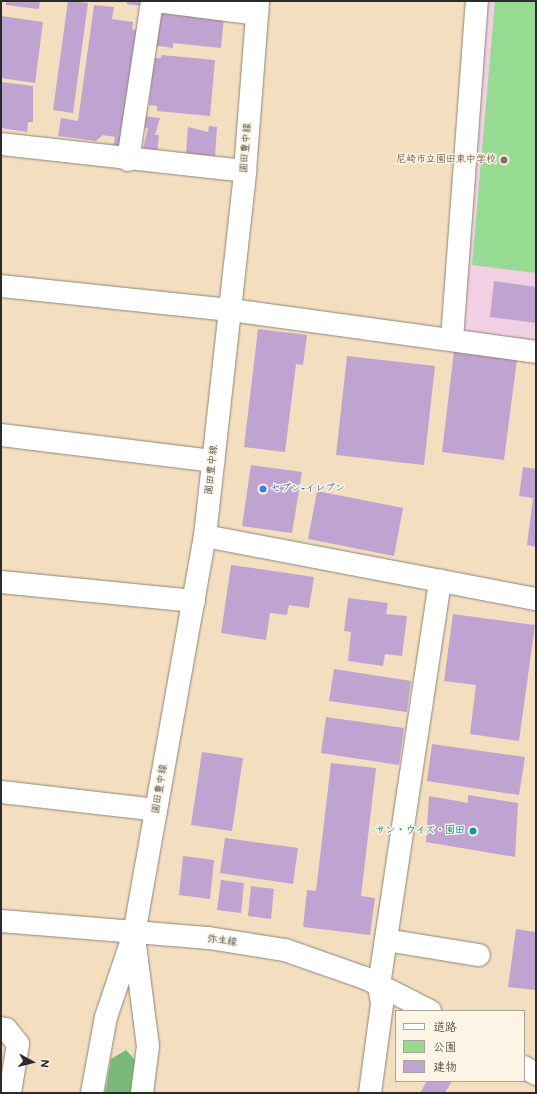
<!DOCTYPE html>
<html>
<head>
<meta charset="utf-8">
<style>
	body { margin:0 }
	#map { position:relative; width:537px; height:1094px; overflow:hidden; background:#f3dec0; font-family:"Balsamiq Sans","Klee One",sans-serif }
	div>[style] { position:absolute }
	.built>* { inset:0; background:#f1d0e3 }
	.green>* { inset:0; background:#97da91 }
	.forest>* { inset:0; background:#79ba7b }
	.building>* { inset:0; background:#bfa4d1 }
	.roads { filter:drop-shadow(0 0 1px #8f8476) drop-shadow(0 0 1px #8f8476) }
	.minor>* { height:22px; margin:-11px; padding:0 11px; transform-origin:11px; border-radius:11px; background:#fff }
	.tertiary>* { height:22px; margin:-11px; padding:0 11px; transform-origin:11px; border-radius:11px; background:#fff }
	.dots>* { width:11px; height:11px; translate:-50% -50%; box-sizing:border-box; border:2px solid #fcf5e5; border-radius:50% }
	span { translate:-50% -50%; white-space:nowrap; text-align:center; line-height:1.15; -webkit-text-stroke:3px #fcf5e5; paint-order:stroke }
	.street-label { font-size:10px; color:#2b2b2b }
	.education-label { font-size:10px; color:#785e54; font-weight:700 }
	.right { translate:-100% -50%; text-align:right }
	.shop-label { font-size:10px; color:#366cbe; font-weight:700 }
	.left { translate:0 -50%; text-align:left }
	.culture-label { font-size:10px; color:#0d838f; font-weight:700 }
	.frame { position:absolute; inset:0; border:2px solid #2b2b2b; pointer-events:none }
	.legend { position:absolute; left:395px; top:1010px; width:130px; height:72px; box-sizing:border-box; background:#fcf5e5; border:1px solid #a8a49b; margin:0; padding:5px 7px; list-style:none; font-size:12px; color:#2b2b2b }
	.legend li { display:flex; align-items:center; gap:8px; height:20px }
	.legend b { width:20px; border:1px solid #a8a49b }
	.north { position:absolute; left:12px; top:1042px; width:40px; height:40px; -webkit-text-stroke:3px #fcf5e5; paint-order:stroke; rotate:97deg; font-size:11px; font-weight:700; line-height:16px; text-align:center; color:#2b2b2b }
	.north::after { content:''; display:block; margin:auto; width:14px; height:18px; background:#2b2b2b; clip-path:polygon(50% 0,100% 100%,50% 72%,0 100%) }
</style>
</head>
<body>
<div id="map">
	<div class="built">
		<div style="clip-path:polygon(484px 1px,536px 1px,536px 342px,470px 335px,460px 318px)"></div>
	</div>
	<div class="green">
		<div style="clip-path:polygon(495px 1px,536px 1px,536px 273px,472px 265px)"></div>
	</div>
	<div class="forest">
		<div style="clip-path:polygon(126px 1050px,137px 1062px,132px 1093px,105px 1093px,111px 1059px)"></div>
	</div>
	<div class="building">
		<div style="clip-path:polygon(6px 1px,40px 1px,39px 9px,6px 5px)"></div>
		<div style="clip-path:polygon(68px 1px,88px 3px,73px 113px,53px 110px)"></div>
		<div style="clip-path:polygon(127px 1px,150px 1px,149px 7px,127px 4px)"></div>
		<div style="clip-path:polygon(94px 5px,114px 7px,112px 19px,133px 22px,132px 29px,142px 31px,126px 149px,113px 148px,115px 137px,103px 135px,96px 141px,58px 136px,61px 118px,78px 121px)"></div>
		<div style="clip-path:polygon(156px 8px,224px 16px,221px 48px,173px 43px,173px 48px,152px 45px)"></div>
		<div style="clip-path:polygon(1px 16px,43px 22px,35px 83px,1px 78px)"></div>
		<div style="clip-path:polygon(162px 55px,215px 60px,210px 116px,157px 111px,157px 106px,149px 105px,154px 58px,161px 58px)"></div>
		<div style="clip-path:polygon(1px 82px,33px 86px,33px 122px,28px 122px,27px 132px,1px 128px)"></div>
		<div style="clip-path:polygon(143px 116px,160px 118px,155px 135px,159px 135px,157px 154px,143px 149px,148px 128px,142px 127px)"></div>
		<div style="clip-path:polygon(209px 126px,217px 127px,215px 156px,186px 154px,188px 127px,208px 132px)"></div>
		<div style="clip-path:polygon(494px 281px,536px 287px,536px 323px,490px 317px)"></div>
		<div style="clip-path:polygon(258px 329px,307px 335px,303px 365px,296px 364px,285px 452px,244px 447px)"></div>
		<div style="clip-path:polygon(454px 351px,517px 359px,504px 460px,442px 452px)"></div>
		<div style="clip-path:polygon(347px 356px,435px 366px,424px 465px,336px 455px)"></div>
		<div style="clip-path:polygon(251px 465px,302px 472px,292px 533px,242px 526px)"></div>
		<div style="clip-path:polygon(523px 467px,536px 469px,536px 547px,527px 545px,533px 498px,519px 496px)"></div>
		<div style="clip-path:polygon(317px 491px,403px 508px,394px 556px,308px 539px)"></div>
		<div style="clip-path:polygon(231px 565px,314px 577px,309px 608px,289px 605px,287px 615px,270px 613px,266px 640px,221px 633px)"></div>
		<div style="clip-path:polygon(348px 598px,388px 603px,386px 614px,407px 616px,402px 656px,385px 654px,383px 666px,348px 661px,351px 632px,344px 631px)"></div>
		<div style="clip-path:polygon(453px 614px,535px 625px,519px 741px,470px 734px,476px 685px,444px 681px)"></div>
		<div style="clip-path:polygon(334px 669px,411px 681px,407px 712px,329px 701px)"></div>
		<div style="clip-path:polygon(326px 717px,404px 728px,399px 765px,321px 753px)"></div>
		<div style="clip-path:polygon(432px 744px,525px 757px,519px 795px,427px 781px)"></div>
		<div style="clip-path:polygon(202px 752px,243px 758px,232px 831px,191px 825px)"></div>
		<div style="clip-path:polygon(331px 763px,376px 768px,361px 896px,375px 898px,370px 935px,303px 927px,307px 890px,316px 891px)"></div>
		<div style="clip-path:polygon(468px 795px,518px 803px,515px 857px,426px 842px,429px 796px,468px 803px)"></div>
		<div style="clip-path:polygon(225px 838px,298px 848px,293px 884px,220px 873px)"></div>
		<div style="clip-path:polygon(183px 856px,214px 860px,210px 899px,179px 895px)"></div>
		<div style="clip-path:polygon(221px 880px,244px 883px,241px 913px,217px 910px)"></div>
		<div style="clip-path:polygon(251px 886px,274px 889px,271px 919px,248px 916px)"></div>
		<div style="clip-path:polygon(516px 929px,536px 932px,536px 990px,508px 987px)"></div>
		<div style="clip-path:polygon(427px 1081px,452px 1081px,445px 1093px,420px 1093px)"></div>
	</div>
	<div class="roads">
		<div class="minor">
			<div style="left:156px;top:1px;width:102px;rotate:7.3deg"></div>
			<div style="left:1px;top:144px;width:245px;rotate:6.3deg"></div>
			<div style="left:128px;top:160px;width:161px;rotate:-81.4deg"></div>
			<div style="left:1px;top:286px;width:231px;rotate:6deg"></div>
			<div style="left:231px;top:310px;width:308px;rotate:7.8deg"></div>
			<div style="left:452px;top:339px;width:339px;rotate:-85.8deg"></div>
			<div style="left:1px;top:435px;width:214px;rotate:7deg"></div>
			<div style="left:205px;top:536px;width:337px;rotate:10.8deg"></div>
			<div style="left:1px;top:582px;width:194px;rotate:5.6deg"></div>
			<div style="left:1px;top:792px;width:156px;rotate:6.6deg"></div>
			<div style="left:134px;top:937px;width:110px;rotate:82.7deg"></div>
			<div style="left:148px;top:1046px;width:47px;rotate:97.3deg"></div>
			<div style="left:386px;top:940px;width:94px;rotate:9.2deg"></div>
			<div style="left:1px;top:1028px;width:5px;rotate:11deg"></div>
			<div style="left:6px;top:1029px;width:19px;rotate:51deg"></div>
			<div style="left:18px;top:1044px;width:50px;rotate:99.3deg"></div>
			<div style="left:92px;top:1093px;width:77px;rotate:-79.6deg"></div>
			<div style="left:106px;top:1017px;width:88px;rotate:-71.4deg"></div>
			<div style="left:370px;top:1093px;width:90px;rotate:-82.3deg"></div>
			<div style="left:382px;top:1004px;width:19px;rotate:-99deg"></div>
			<div style="left:379px;top:985px;width:409px;rotate:-81.4deg"></div>
		</div>
		<div class="tertiary">
			<div style="left:1px;top:921px;width:209px;rotate:4.7deg"></div>
			<div style="left:209px;top:938px;width:77px;rotate:9deg"></div>
			<div style="left:285px;top:950px;width:85px;rotate:19.3deg"></div>
			<div style="left:365px;top:978px;width:73px;rotate:26.9deg"></div>
			<div style="left:134px;top:934px;width:404px;rotate:-79.9deg"></div>
			<div style="left:205px;top:536px;width:367px;rotate:-83.7deg"></div>
			<div style="left:245px;top:171px;width:170px;rotate:-85.6deg"></div>
			<div style="left:524px;top:1067px;width:14px;rotate:30deg"></div>
		</div>
	</div>
	<div class="dots">
		<div style="left:504px;top:160px;background:#8d6e63"></div>
		<div style="left:263px;top:489px;background:#3f7fe0"></div>
		<div style="left:473px;top:831px;background:#0f9aa8"></div>
	</div>
	<div class="street-label">
		<span style="left:246px;top:148px;rotate:-85deg">園田豊中線</span>
		<span style="left:212px;top:470px;rotate:-84deg">園田豊中線</span>
		<span style="left:160px;top:789px;rotate:-80deg">園田豊中線</span>
		<span style="left:222px;top:941px;rotate:8deg">弥生線</span>
	</div>
	<div class="education-label">
		<span class="right" style="left:496px;top:160px">尼崎市立園田東中学校</span>
	</div>
	<div class="shop-label">
		<span class="left" style="left:271px;top:489px">セブン-イレブン</span>
	</div>
	<div class="culture-label">
		<span class="right" style="left:465px;top:831px">サン・ウイズ・園田</span>
	</div>
	<div class="frame"></div>
	<ul class="legend">
	<li><b style="height:5px;background:#fff"></b>道路</li>
	<li><b style="height:11px;background:#97da91"></b>公園</li>
	<li><b style="height:11px;background:#bfa4d1"></b>建物</li>
	</ul>
	<div class="north">N</div>
</div>
</body>
</html>
